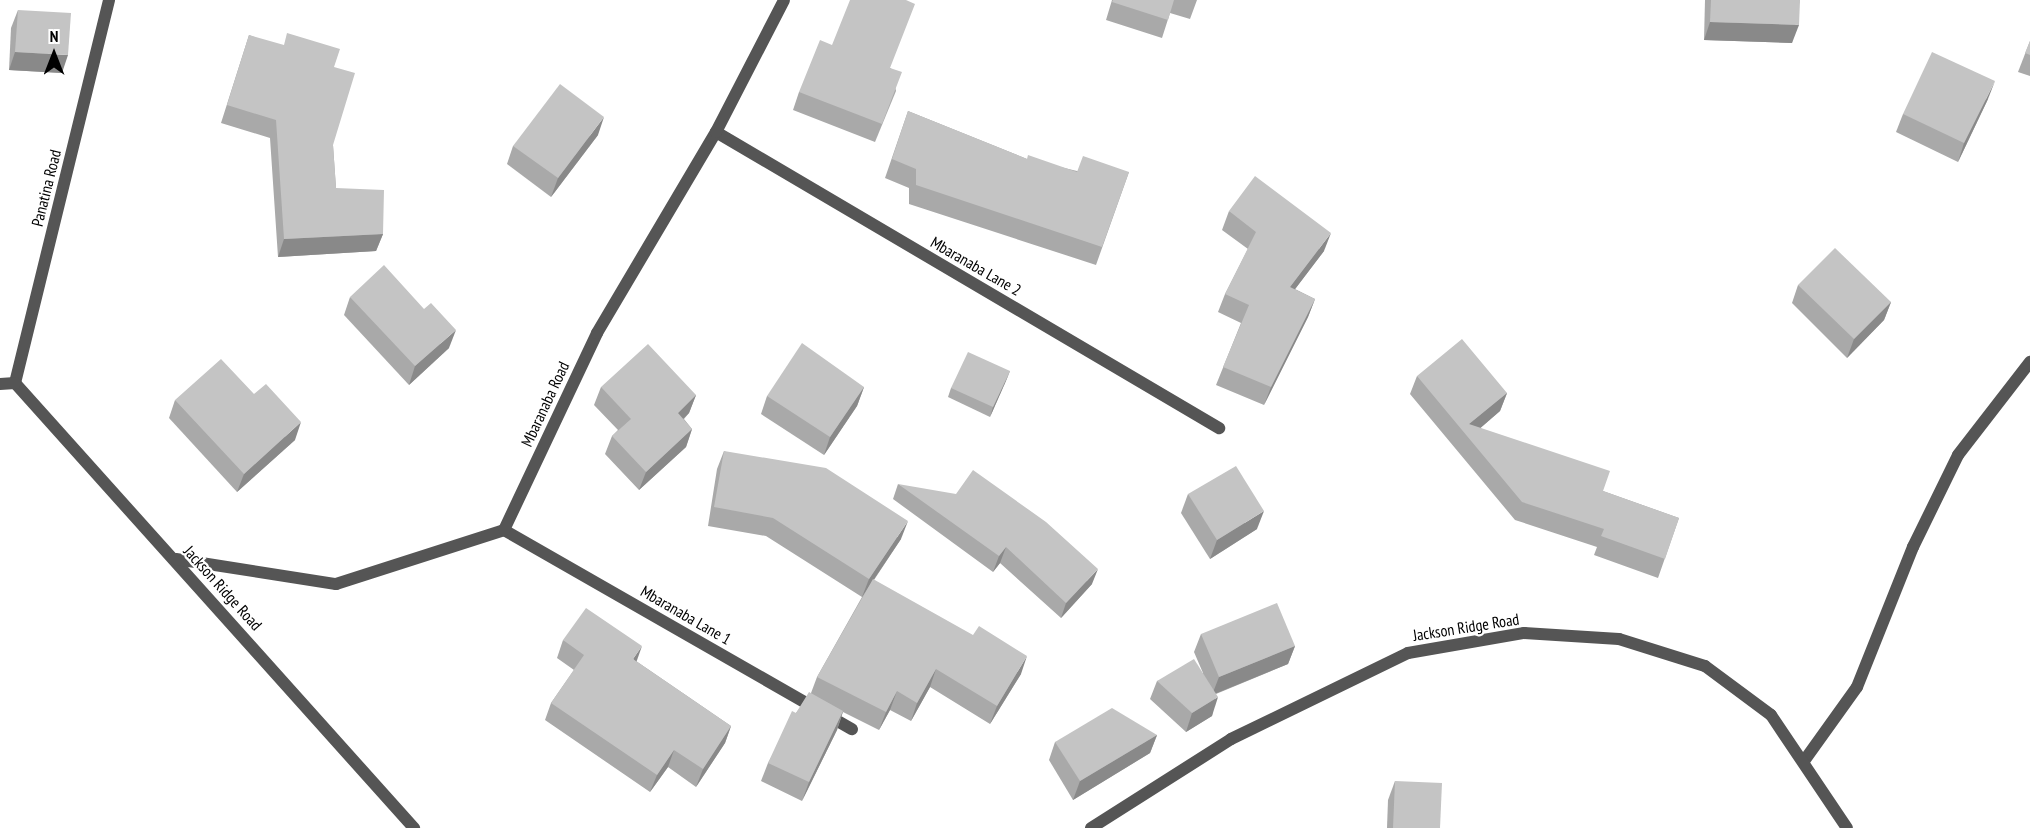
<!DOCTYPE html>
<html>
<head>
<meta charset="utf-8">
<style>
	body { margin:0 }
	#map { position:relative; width:2030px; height:828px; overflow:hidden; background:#fff; font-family:"PT Sans Narrow",sans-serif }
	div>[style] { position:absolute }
	.street>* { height:12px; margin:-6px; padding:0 6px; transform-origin:6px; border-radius:6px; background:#555 }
	.wall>* { inset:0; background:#a9a9a9 }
	.shaded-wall>* { inset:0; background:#898989 }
	.building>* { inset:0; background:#c4c4c4 }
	span { translate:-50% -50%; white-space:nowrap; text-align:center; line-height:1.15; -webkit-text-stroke:4.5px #fff; paint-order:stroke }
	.street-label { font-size:16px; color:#000 }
	.north { position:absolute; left:24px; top:24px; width:60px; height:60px; -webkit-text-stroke:4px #fff; paint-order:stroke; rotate:0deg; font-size:16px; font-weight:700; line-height:24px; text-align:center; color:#000 }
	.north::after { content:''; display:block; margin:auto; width:21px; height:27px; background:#000; clip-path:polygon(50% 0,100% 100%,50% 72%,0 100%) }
</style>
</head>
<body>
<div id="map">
	<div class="street">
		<div style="left:716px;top:132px;width:584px;rotate:30.48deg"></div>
		<div style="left:15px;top:383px;width:598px;rotate:48.12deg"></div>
		<div style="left:15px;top:383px;width:394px;rotate:-76.2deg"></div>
		<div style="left:0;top:384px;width:15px;rotate:-4deg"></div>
		<div style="left:504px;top:530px;width:401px;rotate:29.8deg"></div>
		<div style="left:176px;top:559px;width:162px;rotate:8.9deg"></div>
		<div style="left:336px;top:584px;width:176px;rotate:-17.8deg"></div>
		<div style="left:504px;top:530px;width:218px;rotate:-64.7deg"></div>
		<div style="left:597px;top:333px;width:234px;rotate:-59.4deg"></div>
		<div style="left:716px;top:132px;width:148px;rotate:-62.7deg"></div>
		<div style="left:1804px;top:761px;width:91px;rotate:-54.4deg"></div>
		<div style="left:1857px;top:687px;width:151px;rotate:-68.2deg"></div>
		<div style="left:1913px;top:547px;width:102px;rotate:-63.9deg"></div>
		<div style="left:1958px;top:455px;width:118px;rotate:-52.3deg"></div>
		<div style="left:1091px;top:828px;width:166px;rotate:-32.4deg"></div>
		<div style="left:1231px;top:739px;width:197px;rotate:-25.9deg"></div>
		<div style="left:1408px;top:653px;width:118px;rotate:-9.8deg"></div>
		<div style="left:1524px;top:633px;width:95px;rotate:3.6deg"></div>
		<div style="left:1619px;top:639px;width:90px;rotate:17.4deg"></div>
		<div style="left:1705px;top:666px;width:82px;rotate:36.6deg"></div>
		<div style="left:1771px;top:715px;width:136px;rotate:56.1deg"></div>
	</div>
	<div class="wall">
		<div style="clip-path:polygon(1112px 0,1197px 0,1190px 19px,1170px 13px,1162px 38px,1106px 20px)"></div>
		<div style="clip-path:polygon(1705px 0,1800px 0,1792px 43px,1704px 40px)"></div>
		<div style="clip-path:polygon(18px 10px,62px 73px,9px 70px,11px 28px)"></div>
		<div style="clip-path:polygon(249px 35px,334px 67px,333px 145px,336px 188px,383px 234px,376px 251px,278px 257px,270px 138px,221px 123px)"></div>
		<div style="clip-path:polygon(2030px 41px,2030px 76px,2018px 72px)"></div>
		<div style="clip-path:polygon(891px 68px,896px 91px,875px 142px,793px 110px,799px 92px)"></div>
		<div style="clip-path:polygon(1988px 99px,1958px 162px,1896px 132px,1903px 114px)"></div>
		<div style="clip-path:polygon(908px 111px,1027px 159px,1077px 171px,1129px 172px,1096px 265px,909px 204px,909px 188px,885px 178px)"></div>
		<div style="clip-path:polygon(598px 135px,551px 197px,507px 164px,513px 146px)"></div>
		<div style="clip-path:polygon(1229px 211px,1324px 251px,1295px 289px,1315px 299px,1308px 317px,1264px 405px,1216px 385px,1241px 323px,1218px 312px,1225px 294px,1248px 249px,1222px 230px)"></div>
		<div style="clip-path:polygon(1798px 285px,1891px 302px,1884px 320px,1847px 358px,1792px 303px)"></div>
		<div style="clip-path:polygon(350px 297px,449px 348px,409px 385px,344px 315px)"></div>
		<div style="clip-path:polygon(1010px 371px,990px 417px,948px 397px,951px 388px)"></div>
		<div style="clip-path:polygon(1417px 376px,1507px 393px,1500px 411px,1480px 428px,1603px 491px,1679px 518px,1658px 578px,1594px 555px,1597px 547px,1515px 520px,1410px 394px)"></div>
		<div style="clip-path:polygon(601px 387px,696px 395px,689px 413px,684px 419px,692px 429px,686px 447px,639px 490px,605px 454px,612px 436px,618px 430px,594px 405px)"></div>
		<div style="clip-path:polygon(864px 387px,857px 406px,824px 455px,761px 414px,767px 396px)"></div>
		<div style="clip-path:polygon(175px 400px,295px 440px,237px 492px,169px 418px)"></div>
		<div style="clip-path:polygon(724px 451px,901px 539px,874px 580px,1021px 674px,990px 724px,930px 687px,911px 721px,890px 710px,879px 730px,843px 712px,837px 730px,802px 801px,761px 781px,768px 763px,796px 713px,811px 693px,817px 677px,862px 597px,766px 536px,708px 526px,717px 469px)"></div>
		<div style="clip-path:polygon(898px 484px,1092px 584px,1061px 618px,1000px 563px,993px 572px,893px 499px)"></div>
		<div style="clip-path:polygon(1188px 494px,1257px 529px,1210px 559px,1181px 513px)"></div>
		<div style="clip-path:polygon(1201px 634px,1295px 646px,1288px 664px,1216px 694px,1212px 716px,1186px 732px,1150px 699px,1157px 681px,1203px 673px,1194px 652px)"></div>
		<div style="clip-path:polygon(563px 640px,636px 661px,731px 726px,725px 743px,696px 787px,668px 767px,650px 792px,545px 720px,551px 703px,574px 670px,557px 658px)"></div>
		<div style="clip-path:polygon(1157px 735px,1150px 753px,1073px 800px,1049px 760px,1055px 742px)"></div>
		<div style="clip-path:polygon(1395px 781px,1440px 828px,1387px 828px,1388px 800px)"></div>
	</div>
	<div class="shaded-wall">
		<div style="clip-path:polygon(1710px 22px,1799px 25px,1792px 43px,1704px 40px)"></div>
		<div style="clip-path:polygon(15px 52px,68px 55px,62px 73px,9px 70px)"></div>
		<div style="clip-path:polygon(1995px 81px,1988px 99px,1958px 162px,1964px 143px)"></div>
		<div style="clip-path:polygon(604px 117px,598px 135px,551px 197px,558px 178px)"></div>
		<div style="clip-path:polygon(1331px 233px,1324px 251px,1283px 305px,1290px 287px)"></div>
		<div style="clip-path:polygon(383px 234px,376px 251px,278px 257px,284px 239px)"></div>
		<div style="clip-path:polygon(1315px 299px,1308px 317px,1264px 405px,1271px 387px)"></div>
		<div style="clip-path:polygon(1891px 302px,1884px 320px,1847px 358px,1854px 339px)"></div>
		<div style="clip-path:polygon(456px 330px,449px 348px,409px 385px,415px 366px)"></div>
		<div style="clip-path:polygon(1010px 371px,1006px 381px,990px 417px,993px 407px)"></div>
		<div style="clip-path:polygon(864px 387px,857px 406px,824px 455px,830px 437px)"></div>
		<div style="clip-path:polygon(1507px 393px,1500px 411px,1469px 438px,1469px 424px)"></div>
		<div style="clip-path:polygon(696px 395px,689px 413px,671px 431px,678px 413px)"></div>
		<div style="clip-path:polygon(301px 422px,295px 440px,237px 492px,244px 474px)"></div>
		<div style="clip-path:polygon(692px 429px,686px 447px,639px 490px,646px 472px)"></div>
		<div style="clip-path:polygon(1264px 511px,1257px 529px,1210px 559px,1217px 540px)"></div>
		<div style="clip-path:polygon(908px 521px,901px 539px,862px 597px,869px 579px)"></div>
		<div style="clip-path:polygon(1006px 547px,1000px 563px,993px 572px,999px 556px)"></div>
		<div style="clip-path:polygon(1098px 569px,1092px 584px,1061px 618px,1066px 603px)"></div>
		<div style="clip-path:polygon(642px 646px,636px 663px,633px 659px)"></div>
		<div style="clip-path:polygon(1295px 646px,1288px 664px,1212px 695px,1219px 677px)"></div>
		<div style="clip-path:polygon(1027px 656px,1021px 674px,990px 724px,997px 706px)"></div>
		<div style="clip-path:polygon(936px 669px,930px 687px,911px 721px,917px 703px)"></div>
		<div style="clip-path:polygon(897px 691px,890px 710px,879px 730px,886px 712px)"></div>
		<div style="clip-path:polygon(1218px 697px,1212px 716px,1186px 732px,1192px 713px)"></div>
		<div style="clip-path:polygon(843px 711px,837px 730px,802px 801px,809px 782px)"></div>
		<div style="clip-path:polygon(731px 726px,725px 743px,696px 787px,703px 769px)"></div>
		<div style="clip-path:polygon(1157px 735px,1150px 753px,1073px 800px,1080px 781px)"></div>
		<div style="clip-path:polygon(674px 750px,668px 767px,650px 792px,657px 775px)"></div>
	</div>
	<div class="building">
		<div style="clip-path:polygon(850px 0,906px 0,915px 4px,890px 68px,902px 72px,882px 124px,799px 92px,820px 40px,832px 45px)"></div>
		<div style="clip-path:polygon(1113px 0,1174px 0,1168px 20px,1112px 2px)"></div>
		<div style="clip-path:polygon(1711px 0,1800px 0,1799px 25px,1710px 22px)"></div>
		<div style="clip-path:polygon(18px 10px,71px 13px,68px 55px,15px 52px)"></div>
		<div style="clip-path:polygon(287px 33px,340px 49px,334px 67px,355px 73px,333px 145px,336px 188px,384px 190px,383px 234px,284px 239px,276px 120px,227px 105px,249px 35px,284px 45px)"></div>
		<div style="clip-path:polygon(2030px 41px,2030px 55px,2025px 53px)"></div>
		<div style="clip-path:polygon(1932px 52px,1995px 81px,1964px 143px,1903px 114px)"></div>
		<div style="clip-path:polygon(560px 84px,604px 117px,558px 178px,513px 146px)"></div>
		<div style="clip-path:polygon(908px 111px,1027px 159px,1028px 155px,1077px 172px,1083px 156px,1129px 172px,1102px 247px,916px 185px,916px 169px,892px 159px)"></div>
		<div style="clip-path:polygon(1255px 176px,1331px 233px,1290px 287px,1315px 299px,1271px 387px,1223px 367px,1249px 305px,1225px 294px,1256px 232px,1229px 211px)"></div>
		<div style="clip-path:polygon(1835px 248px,1891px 302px,1854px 339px,1798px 285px)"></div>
		<div style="clip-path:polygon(384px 265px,424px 309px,431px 303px,456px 330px,415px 366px,350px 297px)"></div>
		<div style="clip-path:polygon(1462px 339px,1507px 393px,1469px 424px,1610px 471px,1603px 491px,1679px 518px,1665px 559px,1601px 536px,1604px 529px,1522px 502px,1417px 376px)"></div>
		<div style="clip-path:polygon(802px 343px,864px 387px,830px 437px,767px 396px)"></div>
		<div style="clip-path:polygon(648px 344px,696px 395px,678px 413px,692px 429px,646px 472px,612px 436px,631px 419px,601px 387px)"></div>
		<div style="clip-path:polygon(968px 352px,1010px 371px,993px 407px,951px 388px)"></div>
		<div style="clip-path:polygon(221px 359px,254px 394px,266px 384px,301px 422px,244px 474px,175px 400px)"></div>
		<div style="clip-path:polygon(724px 451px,826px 468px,908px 521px,869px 579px,773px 518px,714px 507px)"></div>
		<div style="clip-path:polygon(1236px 466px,1264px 511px,1217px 540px,1188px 494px)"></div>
		<div style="clip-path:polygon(973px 470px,1046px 522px,1098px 569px,1066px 603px,1006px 547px,999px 556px,898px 484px,956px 494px)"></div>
		<div style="clip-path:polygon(873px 579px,973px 635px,979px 626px,1027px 656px,997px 706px,936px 669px,917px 703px,897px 691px,886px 712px,817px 677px)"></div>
		<div style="clip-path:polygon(1277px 603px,1295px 646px,1219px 677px,1201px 634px)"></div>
		<div style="clip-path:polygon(586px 608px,642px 646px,633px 659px,731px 726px,703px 769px,674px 750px,657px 775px,551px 703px,584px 655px,563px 640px)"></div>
		<div style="clip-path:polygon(1194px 659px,1218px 697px,1192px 713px,1157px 681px)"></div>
		<div style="clip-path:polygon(809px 692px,843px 711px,809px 782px,768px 763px,792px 711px,796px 713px)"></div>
		<div style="clip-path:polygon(1112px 708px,1157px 735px,1080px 781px,1055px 742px)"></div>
		<div style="clip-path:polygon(1395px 781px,1442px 783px,1440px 828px,1393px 828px)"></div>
	</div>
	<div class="street-label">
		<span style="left:46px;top:188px;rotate:-76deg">Panatina Road</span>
		<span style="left:976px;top:266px;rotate:30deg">Mbaranaba Lane 2</span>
		<span style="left:545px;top:404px;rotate:-65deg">Mbaranaba Road</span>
		<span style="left:223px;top:588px;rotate:48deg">Jackson Ridge Road</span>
		<span style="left:686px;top:615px;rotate:30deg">Mbaranaba Lane 1</span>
		<span style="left:1466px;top:627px;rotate:-9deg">Jackson Ridge Road</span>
	</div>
	<div class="north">N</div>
</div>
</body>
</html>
